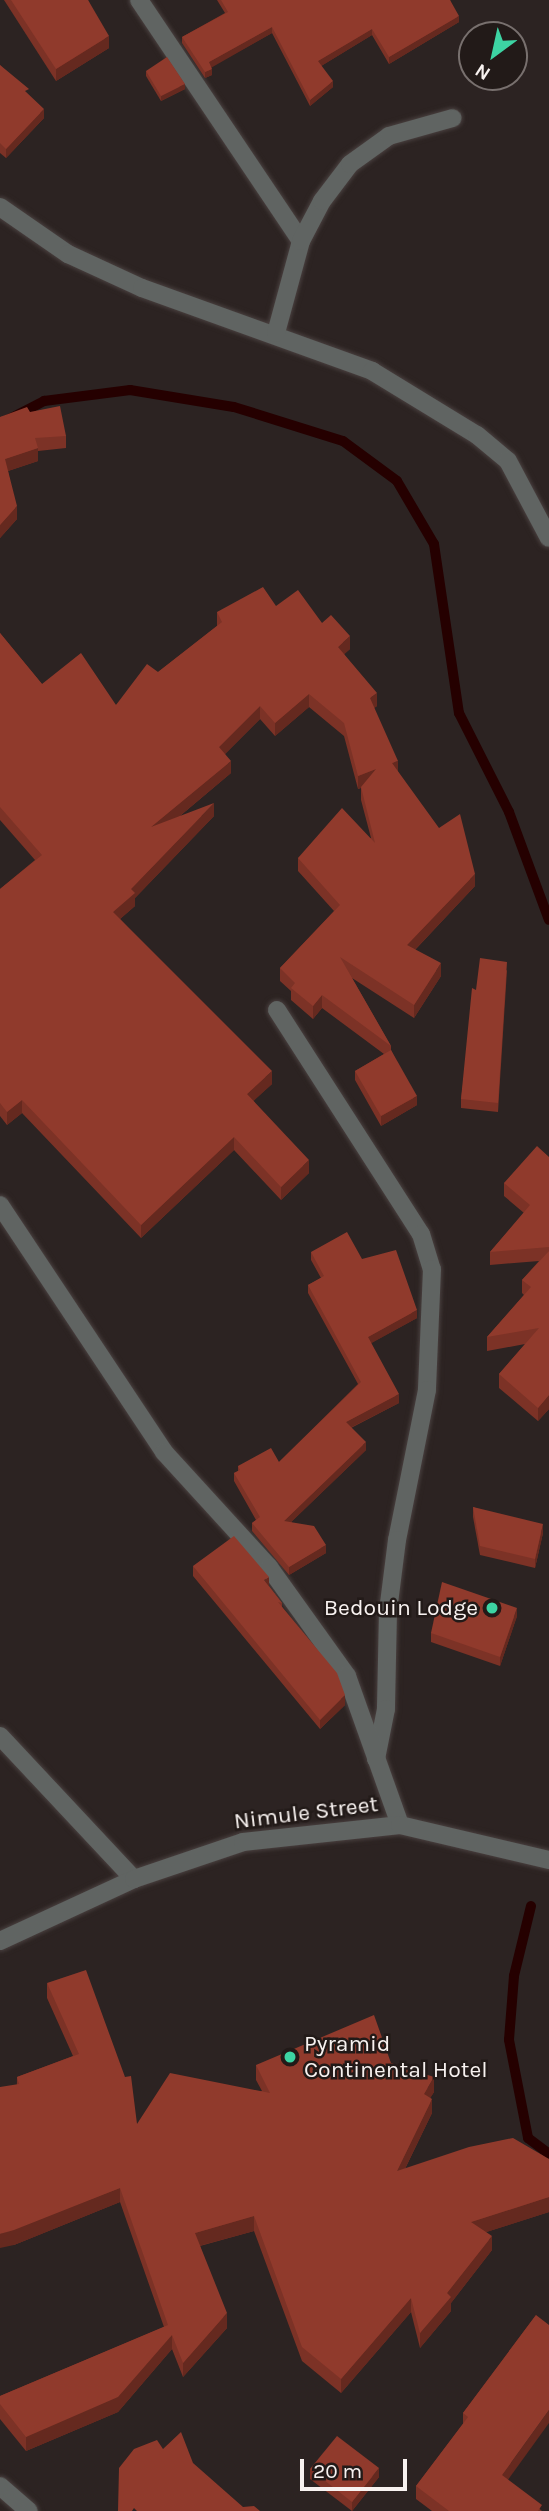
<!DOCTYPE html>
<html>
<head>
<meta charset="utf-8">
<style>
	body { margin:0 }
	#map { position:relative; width:549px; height:2511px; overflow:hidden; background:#2c2322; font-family:Karla,sans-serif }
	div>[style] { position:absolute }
	.stream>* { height:10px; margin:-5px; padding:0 5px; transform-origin:5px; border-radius:5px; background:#250000 }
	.roads { filter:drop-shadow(0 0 2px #49403f) drop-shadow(0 0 2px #49403f) }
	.lane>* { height:18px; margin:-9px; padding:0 9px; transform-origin:9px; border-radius:9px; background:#606462 }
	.street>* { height:18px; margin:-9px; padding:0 9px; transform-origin:9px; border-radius:9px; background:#606462 }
	.wall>* { inset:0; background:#7c3226 }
	.shaded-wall>* { inset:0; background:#65291f }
	.building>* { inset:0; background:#903a2c }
	.dots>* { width:19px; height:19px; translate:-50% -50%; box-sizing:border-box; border:4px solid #221a18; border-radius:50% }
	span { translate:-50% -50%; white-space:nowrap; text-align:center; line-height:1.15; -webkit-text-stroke:5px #221a18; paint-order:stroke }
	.poi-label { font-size:23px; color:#f8f2f0 }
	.right { translate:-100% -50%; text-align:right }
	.left { translate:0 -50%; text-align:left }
	.street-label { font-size:23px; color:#f8f2f0 }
	.north { position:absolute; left:458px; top:21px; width:70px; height:70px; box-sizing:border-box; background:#221a18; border:2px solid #78706e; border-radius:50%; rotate:213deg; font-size:19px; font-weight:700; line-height:28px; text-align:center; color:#f8f2f0 }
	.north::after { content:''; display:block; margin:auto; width:24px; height:32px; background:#3dd4a3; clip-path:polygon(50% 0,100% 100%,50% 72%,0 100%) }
	.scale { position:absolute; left:300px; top:2459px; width:107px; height:32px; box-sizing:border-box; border:4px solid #f8f2f0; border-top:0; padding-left:9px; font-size:21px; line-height:24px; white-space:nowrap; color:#f8f2f0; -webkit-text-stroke:5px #221a18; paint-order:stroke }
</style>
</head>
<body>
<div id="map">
	<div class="stream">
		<div style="left:0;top:424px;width:50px;rotate:-27.6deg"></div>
		<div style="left:44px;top:401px;width:87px;rotate:-7.3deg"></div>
		<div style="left:130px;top:390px;width:105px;rotate:9.3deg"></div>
		<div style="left:234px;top:407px;width:114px;rotate:17.3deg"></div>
		<div style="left:343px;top:441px;width:67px;rotate:36.5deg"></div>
		<div style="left:397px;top:481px;width:73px;rotate:59.6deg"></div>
		<div style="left:434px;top:544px;width:171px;rotate:81.6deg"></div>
		<div style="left:459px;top:713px;width:111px;rotate:63.2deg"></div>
		<div style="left:509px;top:812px;width:115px;rotate:69.7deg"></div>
		<div style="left:531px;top:1906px;width:72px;rotate:103.7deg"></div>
		<div style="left:514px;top:1976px;width:64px;rotate:94.5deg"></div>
		<div style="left:509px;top:2040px;width:100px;rotate:79deg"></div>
		<div style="left:528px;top:2138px;width:26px;rotate:37deg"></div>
	</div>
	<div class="roads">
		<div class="lane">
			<div style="left:139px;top:0;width:290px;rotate:56.1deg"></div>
			<div style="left:0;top:207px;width:83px;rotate:34.7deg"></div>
			<div style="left:68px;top:254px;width:81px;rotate:24.7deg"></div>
			<div style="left:142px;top:288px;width:245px;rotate:19.8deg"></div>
			<div style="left:372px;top:371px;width:123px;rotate:31.4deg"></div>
			<div style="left:477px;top:435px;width:40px;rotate:40deg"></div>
			<div style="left:508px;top:461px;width:87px;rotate:62deg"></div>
			<div style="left:276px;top:333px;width:95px;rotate:-74.8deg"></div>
			<div style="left:301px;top:241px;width:45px;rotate:-62.3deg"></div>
			<div style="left:322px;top:201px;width:46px;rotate:-52.9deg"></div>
			<div style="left:350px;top:164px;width:48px;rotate:-35.7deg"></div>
			<div style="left:389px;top:136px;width:66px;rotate:-15.7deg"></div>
			<div style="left:0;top:1736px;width:196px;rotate:46.9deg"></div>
		</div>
		<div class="street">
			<div style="left:277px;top:1010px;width:266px;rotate:57.3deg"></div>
			<div style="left:421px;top:1234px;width:37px;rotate:73deg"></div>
			<div style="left:432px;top:1269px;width:121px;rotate:92.4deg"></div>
			<div style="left:427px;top:1390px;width:153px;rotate:101.3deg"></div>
			<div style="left:397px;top:1540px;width:72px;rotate:97.2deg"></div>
			<div style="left:388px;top:1611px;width:98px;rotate:91.2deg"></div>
			<div style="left:386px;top:1709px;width:51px;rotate:101.3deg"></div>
			<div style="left:0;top:1205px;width:296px;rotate:56.4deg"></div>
			<div style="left:164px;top:1452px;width:156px;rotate:47.6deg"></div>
			<div style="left:269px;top:1567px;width:134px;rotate:54.4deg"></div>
			<div style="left:347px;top:1676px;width:158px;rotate:70.4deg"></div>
			<div style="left:0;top:1941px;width:148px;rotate:-24.8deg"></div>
			<div style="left:134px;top:1879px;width:115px;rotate:-18.7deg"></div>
			<div style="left:243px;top:1842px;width:158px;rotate:-6.2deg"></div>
			<div style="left:400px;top:1825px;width:153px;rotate:13.2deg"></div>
			<div style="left:0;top:2486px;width:38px;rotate:41deg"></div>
		</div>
	</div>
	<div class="wall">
		<div style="clip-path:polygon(4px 0,88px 0,109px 48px,56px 81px)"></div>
		<div style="clip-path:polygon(217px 0,450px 0,459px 22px,389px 64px,372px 35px,321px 66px,333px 87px,310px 106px,272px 33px,211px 67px,212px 75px,205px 78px,182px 43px,182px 37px,225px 13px)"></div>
		<div style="clip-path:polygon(0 65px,44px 118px,6px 158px,0 153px)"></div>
		<div style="clip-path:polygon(146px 71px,185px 89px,161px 101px,146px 76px)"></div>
		<div style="clip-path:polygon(30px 412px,66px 436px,66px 448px,38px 451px,38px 461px,8px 471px,17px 519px,0 538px,0 417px)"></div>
		<div style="clip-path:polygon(276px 606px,322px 623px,350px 649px,344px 654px,377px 706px,374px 708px,398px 772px,475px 886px,415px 950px,441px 976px,414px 1018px,352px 978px,391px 1046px,391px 1050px,417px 1105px,381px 1126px,355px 1080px,355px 1071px,384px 1054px,322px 1008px,313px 1019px,291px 1000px,291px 991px,280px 981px,280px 968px,334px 911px,298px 871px,298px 858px,371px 838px,361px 800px,361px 788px,358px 789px,344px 736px,309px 707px,275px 736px,260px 719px,225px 754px,231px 773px,180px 816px,214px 816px,135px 898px,135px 906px,120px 919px,272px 1084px,253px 1101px,309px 1173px,281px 1200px,234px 1150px,141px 1238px,22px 1113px,7px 1125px,0 1116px,0 889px,35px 860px,0 820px,0 633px,42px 684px,116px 705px,217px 626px,217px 612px)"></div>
		<div style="clip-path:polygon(507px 970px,498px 1112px,461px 1108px,461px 1099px,476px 990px)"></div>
		<div style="clip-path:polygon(549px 1157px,549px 1409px,538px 1421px,499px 1388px,499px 1374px,525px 1344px,487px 1351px,487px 1337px,524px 1295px,522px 1293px,522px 1280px,539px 1261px,490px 1265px,490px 1252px,524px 1213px,504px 1196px,504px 1183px)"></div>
		<div style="clip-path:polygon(311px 1252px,362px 1259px,417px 1318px,371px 1343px,399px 1403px,351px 1428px,366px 1450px,291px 1522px,326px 1553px,289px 1575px,252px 1531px,252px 1523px,256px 1520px,234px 1481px,234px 1473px,238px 1471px,238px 1466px,279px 1462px,358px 1384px,308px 1293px,308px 1285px,321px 1278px,311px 1260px)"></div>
		<div style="clip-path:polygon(473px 1507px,543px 1533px,535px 1568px,480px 1555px,473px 1517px)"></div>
		<div style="clip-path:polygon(193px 1566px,269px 1586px,282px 1603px,282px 1607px,345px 1705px,320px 1729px,193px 1576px)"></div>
		<div style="clip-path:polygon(517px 1616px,500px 1666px,431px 1642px,431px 1633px)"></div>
		<div style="clip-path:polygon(47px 1983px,137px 2124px,262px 2091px,256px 2080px,256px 2065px,391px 2063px,434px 2092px,430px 2098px,432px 2113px,405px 2169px,549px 2159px,549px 2212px,486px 2232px,492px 2250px,451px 2303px,451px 2311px,420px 2348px,411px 2312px,341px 2393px,302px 2361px,254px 2231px,200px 2246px,227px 2328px,183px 2377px,172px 2349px,118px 2412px,26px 2451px,0 2419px,0 2396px,164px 2327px,120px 2202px,14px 2245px,17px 2077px,73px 2056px,47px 1998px)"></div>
		<div style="clip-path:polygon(536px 2315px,508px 2480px,542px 2511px,432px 2511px,416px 2499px,416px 2486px,463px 2424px,463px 2413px)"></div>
		<div style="clip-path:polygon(310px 2469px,379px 2477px,352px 2511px,310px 2479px)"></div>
	</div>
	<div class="shaded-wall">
		<div style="clip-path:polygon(459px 16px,459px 22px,389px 64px,389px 57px)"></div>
		<div style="clip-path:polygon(272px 27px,272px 33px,209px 69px,209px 62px)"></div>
		<div style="clip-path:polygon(372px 29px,372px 35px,318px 68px,318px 61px)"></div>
		<div style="clip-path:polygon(109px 36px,109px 48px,56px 81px,56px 69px)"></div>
		<div style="clip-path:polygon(212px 69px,212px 75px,205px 78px,205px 72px)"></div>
		<div style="clip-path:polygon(333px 81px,333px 87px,310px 106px,310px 100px)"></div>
		<div style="clip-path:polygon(185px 84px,185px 89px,161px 101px,161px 96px)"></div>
		<div style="clip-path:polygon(44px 109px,44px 118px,6px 158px,6px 149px)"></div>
		<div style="clip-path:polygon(38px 448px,38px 461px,5px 472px,5px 459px)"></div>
		<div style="clip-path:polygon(17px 506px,17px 519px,0 538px,0 525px)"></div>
		<div style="clip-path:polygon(350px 636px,350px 649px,338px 660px,338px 647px)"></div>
		<div style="clip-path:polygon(377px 693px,377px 706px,370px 711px,370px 698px)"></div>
		<div style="clip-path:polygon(309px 694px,309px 707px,275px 736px,275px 723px)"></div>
		<div style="clip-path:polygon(260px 706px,260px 719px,219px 760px,219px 747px)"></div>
		<div style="clip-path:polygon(231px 761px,231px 773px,151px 840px,151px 827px)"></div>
		<div style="clip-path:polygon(398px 761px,398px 774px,392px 763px)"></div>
		<div style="clip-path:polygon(376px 769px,376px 782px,358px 789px,358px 776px)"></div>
		<div style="clip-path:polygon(214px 803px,214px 816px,135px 898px,135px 906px,113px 925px,113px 912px,131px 889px)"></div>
		<div style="clip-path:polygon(475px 874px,475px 886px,407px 958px,407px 945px)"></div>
		<div style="clip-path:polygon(441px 963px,441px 976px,414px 1018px,414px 1005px)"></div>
		<div style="clip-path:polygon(322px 995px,322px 1008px,313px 1019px,313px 1006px)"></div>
		<div style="clip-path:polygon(272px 1071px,272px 1084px,247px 1107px,247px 1094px)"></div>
		<div style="clip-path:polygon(417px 1096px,417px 1105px,381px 1126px,381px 1116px)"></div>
		<div style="clip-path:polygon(22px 1100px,22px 1113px,7px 1125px,7px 1112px)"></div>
		<div style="clip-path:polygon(234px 1137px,234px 1150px,141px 1238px,141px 1225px)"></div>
		<div style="clip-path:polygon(309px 1160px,309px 1173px,281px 1200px,281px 1187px)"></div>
		<div style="clip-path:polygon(417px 1310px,417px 1318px,368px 1345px,368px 1337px)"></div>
		<div style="clip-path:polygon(399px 1394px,399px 1403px,346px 1430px,346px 1422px)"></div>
		<div style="clip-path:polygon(549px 1395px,549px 1409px,538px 1421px,538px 1408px)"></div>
		<div style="clip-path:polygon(366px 1442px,366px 1450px,284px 1529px,284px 1521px)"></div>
		<div style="clip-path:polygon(543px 1524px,543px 1533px,535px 1568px,535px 1559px)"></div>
		<div style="clip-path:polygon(326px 1545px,326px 1553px,289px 1575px,289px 1567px)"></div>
		<div style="clip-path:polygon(269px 1577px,269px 1587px,264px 1580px)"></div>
		<div style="clip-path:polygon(517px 1608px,517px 1616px,500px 1666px,500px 1657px)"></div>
		<div style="clip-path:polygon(345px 1695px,345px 1705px,320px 1729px,320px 1720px)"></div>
		<div style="clip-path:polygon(434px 2077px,434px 2092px,424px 2108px,424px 2094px)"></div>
		<div style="clip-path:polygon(432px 2099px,432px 2113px,397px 2185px,397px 2171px)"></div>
		<div style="clip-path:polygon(120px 2188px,120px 2202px,14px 2245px,0 2248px,0 2234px)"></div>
		<div style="clip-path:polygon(549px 2197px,549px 2212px,471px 2237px,471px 2222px)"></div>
		<div style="clip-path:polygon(254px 2216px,254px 2231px,195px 2247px,195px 2233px)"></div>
		<div style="clip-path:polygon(492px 2236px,492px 2250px,451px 2303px,451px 2311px,420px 2348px,420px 2333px,447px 2293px)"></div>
		<div style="clip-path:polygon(411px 2298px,411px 2312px,341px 2393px,341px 2379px)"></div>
		<div style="clip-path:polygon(227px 2313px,227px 2328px,183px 2377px,183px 2363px)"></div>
		<div style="clip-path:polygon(172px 2335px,172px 2349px,118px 2412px,26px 2451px,26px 2437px)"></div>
		<div style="clip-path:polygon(549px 2410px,549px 2423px,502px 2488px,502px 2475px)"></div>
		<div style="clip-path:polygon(379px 2468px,379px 2477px,352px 2511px,352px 2502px)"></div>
	</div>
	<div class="building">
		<div style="clip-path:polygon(11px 0,88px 0,109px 36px,56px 69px)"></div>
		<div style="clip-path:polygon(221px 0,450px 0,459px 16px,389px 57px,372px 29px,318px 61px,333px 81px,310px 100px,272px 27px,209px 62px,212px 69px,205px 72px,182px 37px,228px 12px)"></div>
		<div style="clip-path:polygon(167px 57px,185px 84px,161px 96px,146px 71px)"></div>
		<div style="clip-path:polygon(0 65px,29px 89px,25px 91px,44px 109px,6px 149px,0 143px)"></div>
		<div style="clip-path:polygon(60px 406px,66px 436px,35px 438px,38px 448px,5px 459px,17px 506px,0 525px,0 417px,27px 407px,30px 412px)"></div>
		<div style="clip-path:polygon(263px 587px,276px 606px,298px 590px,322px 623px,331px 615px,350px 636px,338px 647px,377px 693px,370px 698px,398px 761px,392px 763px,439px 828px,460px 814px,475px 874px,407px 945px,441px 963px,414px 1005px,340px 957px,391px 1046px,322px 995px,313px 1006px,291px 988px,295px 983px,280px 968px,340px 905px,298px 858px,342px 808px,375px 843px,361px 787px,376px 769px,358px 776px,344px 723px,309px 694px,275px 723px,260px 706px,219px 747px,231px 761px,151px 827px,214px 803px,131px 889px,135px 893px,113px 912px,272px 1071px,247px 1094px,309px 1160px,281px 1187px,234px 1137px,141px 1225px,22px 1100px,7px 1112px,0 1103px,0 889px,42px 855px,0 807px,0 633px,42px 684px,81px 653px,116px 705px,147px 664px,158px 672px,222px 622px,217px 612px)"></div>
		<div style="clip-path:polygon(480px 958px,507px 962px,498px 1103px,461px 1099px,472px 988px,476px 990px)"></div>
		<div style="clip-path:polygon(391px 1050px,417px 1096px,381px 1116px,355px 1071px)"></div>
		<div style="clip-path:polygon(537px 1146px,549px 1157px,549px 1247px,490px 1252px,530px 1205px,504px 1183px)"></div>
		<div style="clip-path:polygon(347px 1232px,362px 1259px,396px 1250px,417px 1310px,368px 1337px,399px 1394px,346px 1422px,366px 1442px,284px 1521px,314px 1526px,326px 1545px,289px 1567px,252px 1523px,260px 1517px,234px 1473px,240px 1470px,238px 1466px,271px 1448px,279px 1462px,361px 1382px,308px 1285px,324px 1276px,311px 1252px)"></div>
		<div style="clip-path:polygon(549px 1251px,549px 1395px,538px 1408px,499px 1374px,539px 1328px,487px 1337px,531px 1287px,522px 1280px)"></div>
		<div style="clip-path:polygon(473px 1507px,543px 1524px,535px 1559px,480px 1546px)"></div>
		<div style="clip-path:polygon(234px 1536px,269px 1577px,264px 1580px,282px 1603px,278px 1602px,337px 1673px,345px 1695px,320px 1720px,193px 1566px)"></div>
		<div style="clip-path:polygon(442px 1582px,517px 1608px,500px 1657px,431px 1633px)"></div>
		<div style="clip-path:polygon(86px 1970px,125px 2077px,131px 2076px,137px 2124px,170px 2073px,270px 2093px,256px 2065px,374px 2015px,391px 2063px,434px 2077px,424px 2094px,432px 2099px,397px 2171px,469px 2147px,513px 2138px,549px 2159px,549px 2197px,471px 2222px,492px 2236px,447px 2293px,451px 2297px,420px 2333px,411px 2298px,341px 2379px,302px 2347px,254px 2216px,195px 2233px,227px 2313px,183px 2363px,172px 2335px,118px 2397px,26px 2437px,0 2404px,0 2396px,168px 2325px,120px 2188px,14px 2230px,0 2234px,0 2087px,19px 2084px,17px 2077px,79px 2054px,47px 1983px)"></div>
		<div style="clip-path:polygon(536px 2315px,549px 2325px,549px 2410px,502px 2475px,542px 2505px,538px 2511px,449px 2511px,416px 2486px,468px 2417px,463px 2413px)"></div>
		<div style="clip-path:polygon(181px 2432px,193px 2463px,243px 2507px,254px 2506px,260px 2511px,137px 2511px,134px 2508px,132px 2511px,118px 2511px,119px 2468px,134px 2449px,157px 2440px,163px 2449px)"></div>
		<div style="clip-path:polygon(337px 2436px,379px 2468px,352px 2502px,310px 2469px)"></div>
	</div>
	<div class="dots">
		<div style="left:492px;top:1608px;background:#3dd4a3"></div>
		<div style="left:290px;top:2057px;background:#3dd4a3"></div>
	</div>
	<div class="poi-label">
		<span class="right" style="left:478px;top:1608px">Bedouin Lodge</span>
		<span class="left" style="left:304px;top:2057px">Pyramid<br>Continental Hotel</span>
	</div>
	<div class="street-label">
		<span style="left:306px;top:1813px;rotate:-7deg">Nimule Street</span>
	</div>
	<div class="north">N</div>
	<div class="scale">20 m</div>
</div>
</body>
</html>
